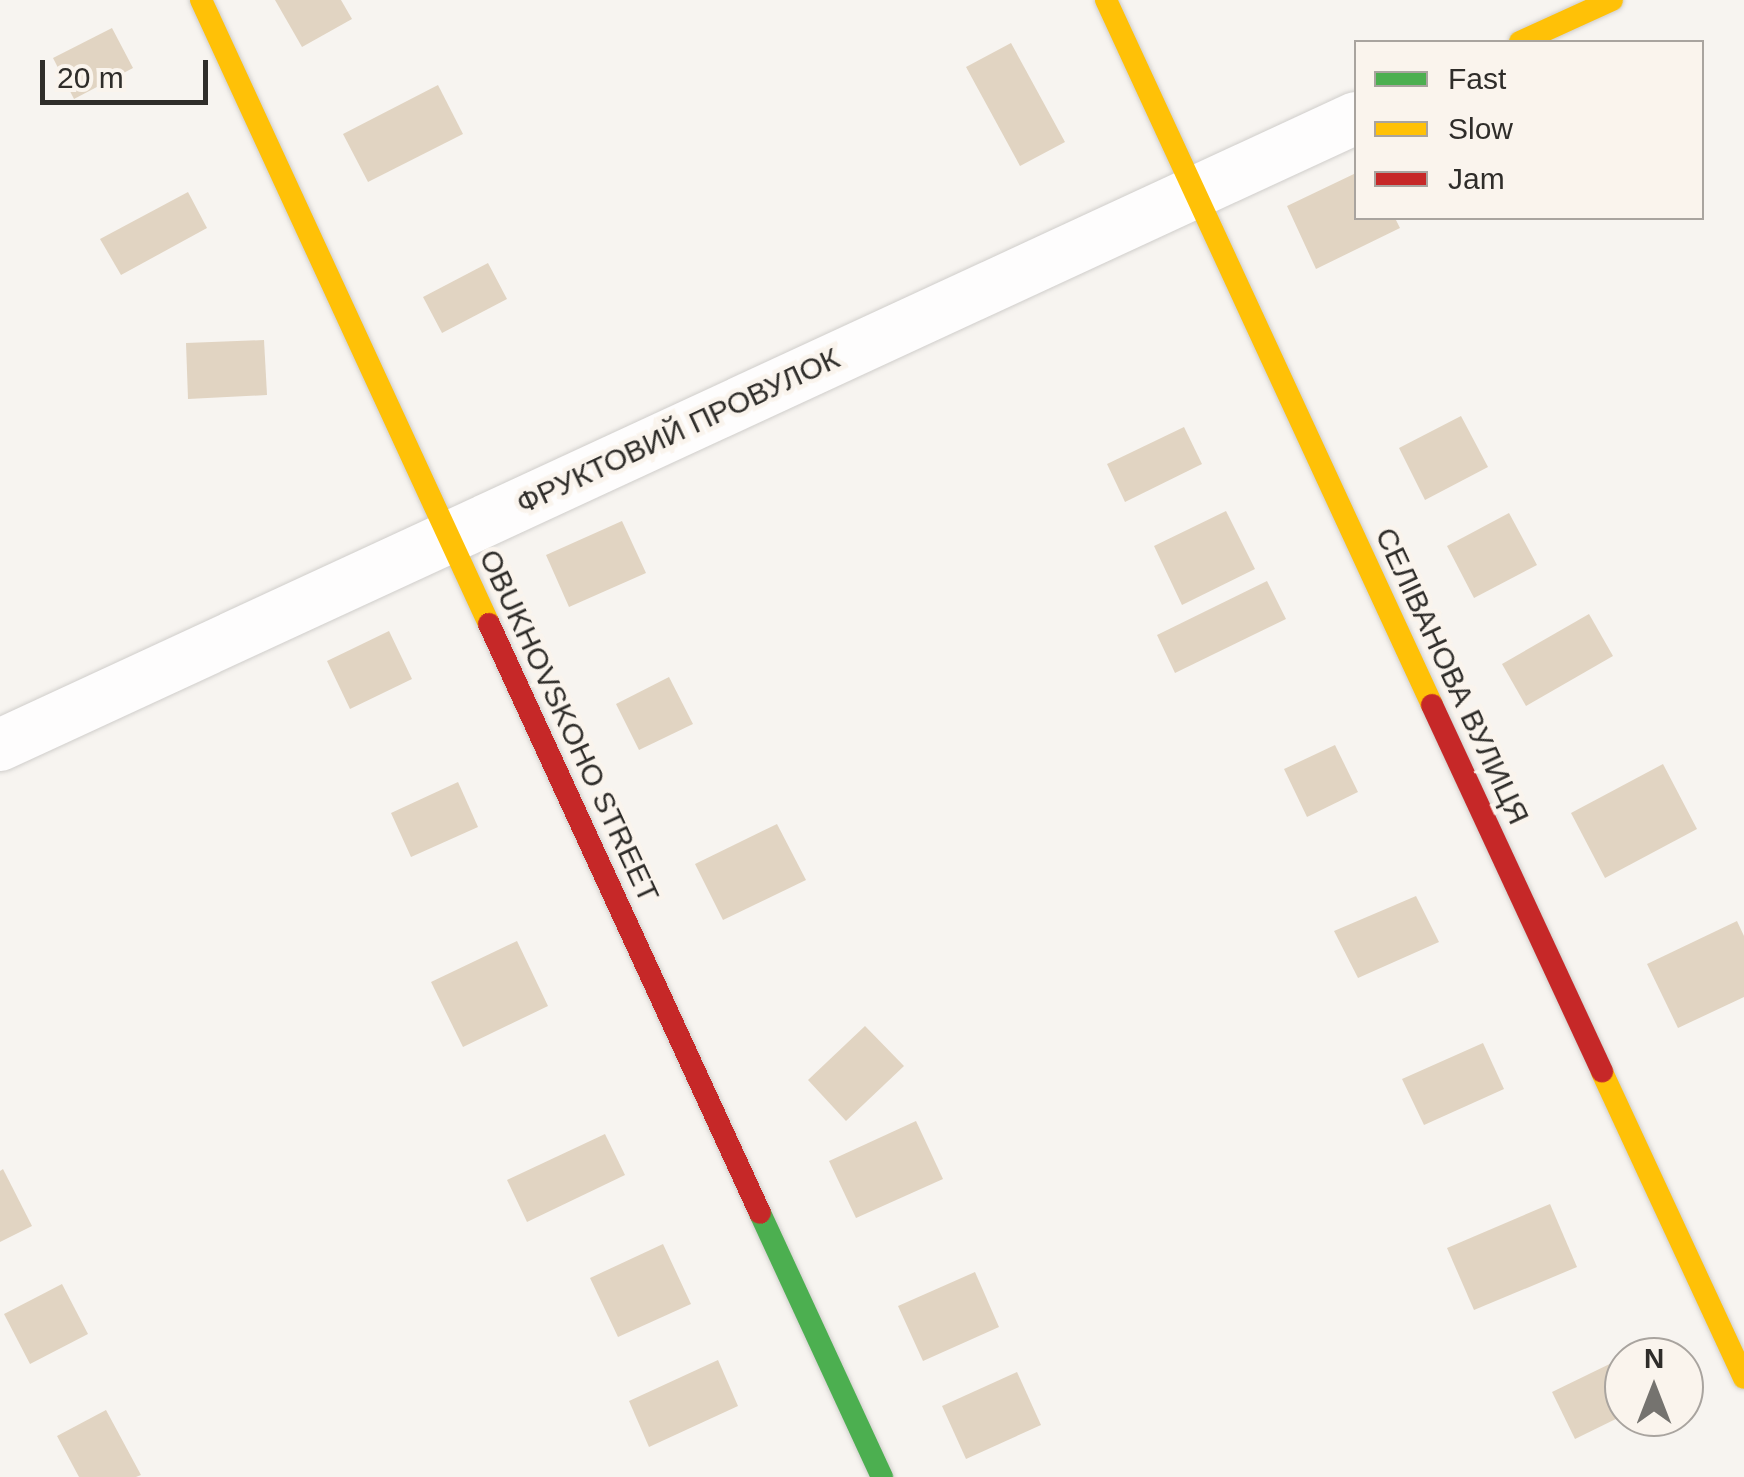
<!DOCTYPE html>
<html>
<head>
<meta charset="utf-8">
<style>
	body { margin:0 }
	#map { position:relative; width:1744px; height:1477px; overflow:hidden; background:#f7f4f0; font-family:Helvetica,sans-serif }
	div>[style] { position:absolute }
	.building>* { inset:0; background:#e1d4c2 }
	.roads { filter:drop-shadow(0 0 2px #d0cecb) drop-shadow(0 0 2px #d0cecb) }
	.street>* { height:52px; margin:-26px; padding:0 26px; transform-origin:26px; border-radius:26px; background:#fefdfd }
	.fast>* { height:22px; margin:-11px; padding:0 11px; transform-origin:11px; border-radius:11px; background:#4caf50 }
	.slow>* { height:22px; margin:-11px; padding:0 11px; transform-origin:11px; border-radius:11px; background:#ffc107 }
	.jam>* { height:22px; margin:-11px; padding:0 11px; transform-origin:11px; border-radius:11px; background:#c62828 }
	span { translate:-50% -50%; white-space:nowrap; text-align:center; line-height:1.15; -webkit-text-stroke:9px #faf4ed; paint-order:stroke }
	.street-label { font-size:30px; color:#2f2d2a }
	.legend { position:absolute; left:1354px; top:40px; width:350px; height:180px; box-sizing:border-box; background:#faf4ed; border:2px solid #a9a49f; margin:0; padding:12px 18px; list-style:none; font-size:30px; color:#2f2d2a }
	.legend li { display:flex; align-items:center; gap:20px; height:50px }
	.legend b { width:50px; border:2px solid #a9a49f }
	.north { position:absolute; left:1604px; top:1337px; width:100px; height:100px; box-sizing:border-box; background:#faf4ed; border:2px solid #a9a49f; border-radius:50%; rotate:0deg; font-size:28px; font-weight:700; line-height:40px; text-align:center; color:#2f2d2a }
	.north::after { content:''; display:block; margin:auto; width:35px; height:45px; background:#75736f; clip-path:polygon(50% 0,100% 100%,50% 72%,0 100%) }
	.scale { position:absolute; left:40px; top:60px; width:168px; height:45px; box-sizing:border-box; border:5px solid #2f2d2a; border-top:0; padding-left:12px; font-size:30px; line-height:35px; white-space:nowrap; color:#2f2d2a; -webkit-text-stroke:8px #faf4ed; paint-order:stroke }
</style>
</head>
<body>
<div id="map">
	<div class="building">
		<div style="clip-path:polygon(275px 0,341px 0,352px 19px,302px 47px)"></div>
		<div style="clip-path:polygon(112px 28px,133px 68px,74px 99px,53px 58px)"></div>
		<div style="clip-path:polygon(1011px 43px,1065px 142px,1020px 166px,966px 67px)"></div>
		<div style="clip-path:polygon(438px 85px,463px 134px,368px 182px,343px 134px)"></div>
		<div style="clip-path:polygon(1356px 173px,1356px 218px,1395px 218px,1400px 228px,1316px 269px,1287px 206px)"></div>
		<div style="clip-path:polygon(188px 192px,207px 228px,121px 275px,100px 239px)"></div>
		<div style="clip-path:polygon(488px 263px,507px 299px,442px 333px,423px 297px)"></div>
		<div style="clip-path:polygon(264px 340px,267px 395px,188px 399px,186px 343px)"></div>
		<div style="clip-path:polygon(1461px 416px,1488px 467px,1425px 500px,1399px 448px)"></div>
		<div style="clip-path:polygon(1184px 427px,1202px 464px,1125px 502px,1107px 464px)"></div>
		<div style="clip-path:polygon(1226px 511px,1255px 569px,1182px 605px,1154px 546px)"></div>
		<div style="clip-path:polygon(1509px 513px,1537px 565px,1474px 598px,1447px 546px)"></div>
		<div style="clip-path:polygon(622px 521px,646px 573px,569px 607px,546px 555px)"></div>
		<div style="clip-path:polygon(1267px 581px,1286px 619px,1175px 673px,1157px 635px)"></div>
		<div style="clip-path:polygon(1589px 614px,1613px 656px,1526px 706px,1502px 664px)"></div>
		<div style="clip-path:polygon(389px 631px,412px 679px,350px 709px,327px 661px)"></div>
		<div style="clip-path:polygon(669px 677px,693px 724px,639px 750px,616px 704px)"></div>
		<div style="clip-path:polygon(1335px 745px,1358px 792px,1307px 817px,1284px 769px)"></div>
		<div style="clip-path:polygon(1663px 764px,1697px 829px,1605px 878px,1571px 813px)"></div>
		<div style="clip-path:polygon(458px 782px,478px 827px,411px 857px,391px 813px)"></div>
		<div style="clip-path:polygon(777px 824px,806px 880px,723px 920px,695px 864px)"></div>
		<div style="clip-path:polygon(1416px 896px,1439px 942px,1358px 978px,1334px 931px)"></div>
		<div style="clip-path:polygon(1737px 921px,1744px 936px,1744px 997px,1678px 1028px,1647px 964px)"></div>
		<div style="clip-path:polygon(517px 941px,548px 1006px,463px 1047px,431px 982px)"></div>
		<div style="clip-path:polygon(865px 1026px,904px 1066px,846px 1121px,808px 1080px)"></div>
		<div style="clip-path:polygon(1483px 1043px,1504px 1089px,1424px 1125px,1402px 1079px)"></div>
		<div style="clip-path:polygon(916px 1121px,943px 1179px,856px 1218px,829px 1161px)"></div>
		<div style="clip-path:polygon(605px 1134px,625px 1175px,527px 1222px,507px 1180px)"></div>
		<div style="clip-path:polygon(3px 1169px,32px 1226px,0 1242px,0 1171px)"></div>
		<div style="clip-path:polygon(1550px 1204px,1577px 1267px,1474px 1310px,1447px 1248px)"></div>
		<div style="clip-path:polygon(663px 1244px,691px 1304px,618px 1337px,590px 1278px)"></div>
		<div style="clip-path:polygon(975px 1272px,999px 1327px,923px 1361px,898px 1306px)"></div>
		<div style="clip-path:polygon(62px 1284px,88px 1334px,30px 1364px,4px 1314px)"></div>
		<div style="clip-path:polygon(1624px 1357px,1624px 1415px,1575px 1439px,1552px 1392px)"></div>
		<div style="clip-path:polygon(718px 1360px,738px 1406px,649px 1447px,629px 1401px)"></div>
		<div style="clip-path:polygon(1017px 1372px,1041px 1425px,966px 1459px,942px 1406px)"></div>
		<div style="clip-path:polygon(106px 1410px,141px 1475px,136px 1477px,79px 1477px,57px 1436px)"></div>
	</div>
	<div class="roads">
		<div class="street">
			<div style="left:0;top:745px;width:1494px;rotate:-24.82deg"></div>
		</div>
		<div class="fast">
			<div style="left:760px;top:1213px;width:291px;rotate:65.2deg"></div>
		</div>
		<div class="slow">
			<div style="left:201px;top:0;width:687px;rotate:65.22deg"></div>
			<div style="left:1106px;top:0;width:777px;rotate:65.18deg"></div>
			<div style="left:1520px;top:42px;width:101px;rotate:-24.5deg"></div>
			<div style="left:1602px;top:1072px;width:337px;rotate:65.1deg"></div>
		</div>
		<div class="jam">
			<div style="left:489px;top:624px;width:648px;rotate:65.29deg"></div>
			<div style="left:1432px;top:705px;width:404px;rotate:65.1deg"></div>
		</div>
	</div>
	<div class="street-label">
		<span style="left:678px;top:431px;rotate:-25deg">ФРУКТОВИЙ ПРОВУЛОК</span>
		<span style="left:1452px;top:676px;rotate:65deg">СЕЛІВАНОВА ВУЛИЦЯ</span>
		<span style="left:569px;top:726px;rotate:65deg">OBUKHOVSKOHO STREET</span>
	</div>
	<ul class="legend">
	<li><b style="height:12px;background:#4caf50"></b>Fast</li>
	<li><b style="height:12px;background:#ffc107"></b>Slow</li>
	<li><b style="height:12px;background:#c62828"></b>Jam</li>
	</ul>
	<div class="north">N</div>
	<div class="scale">20 m</div>
</div>
</body>
</html>
